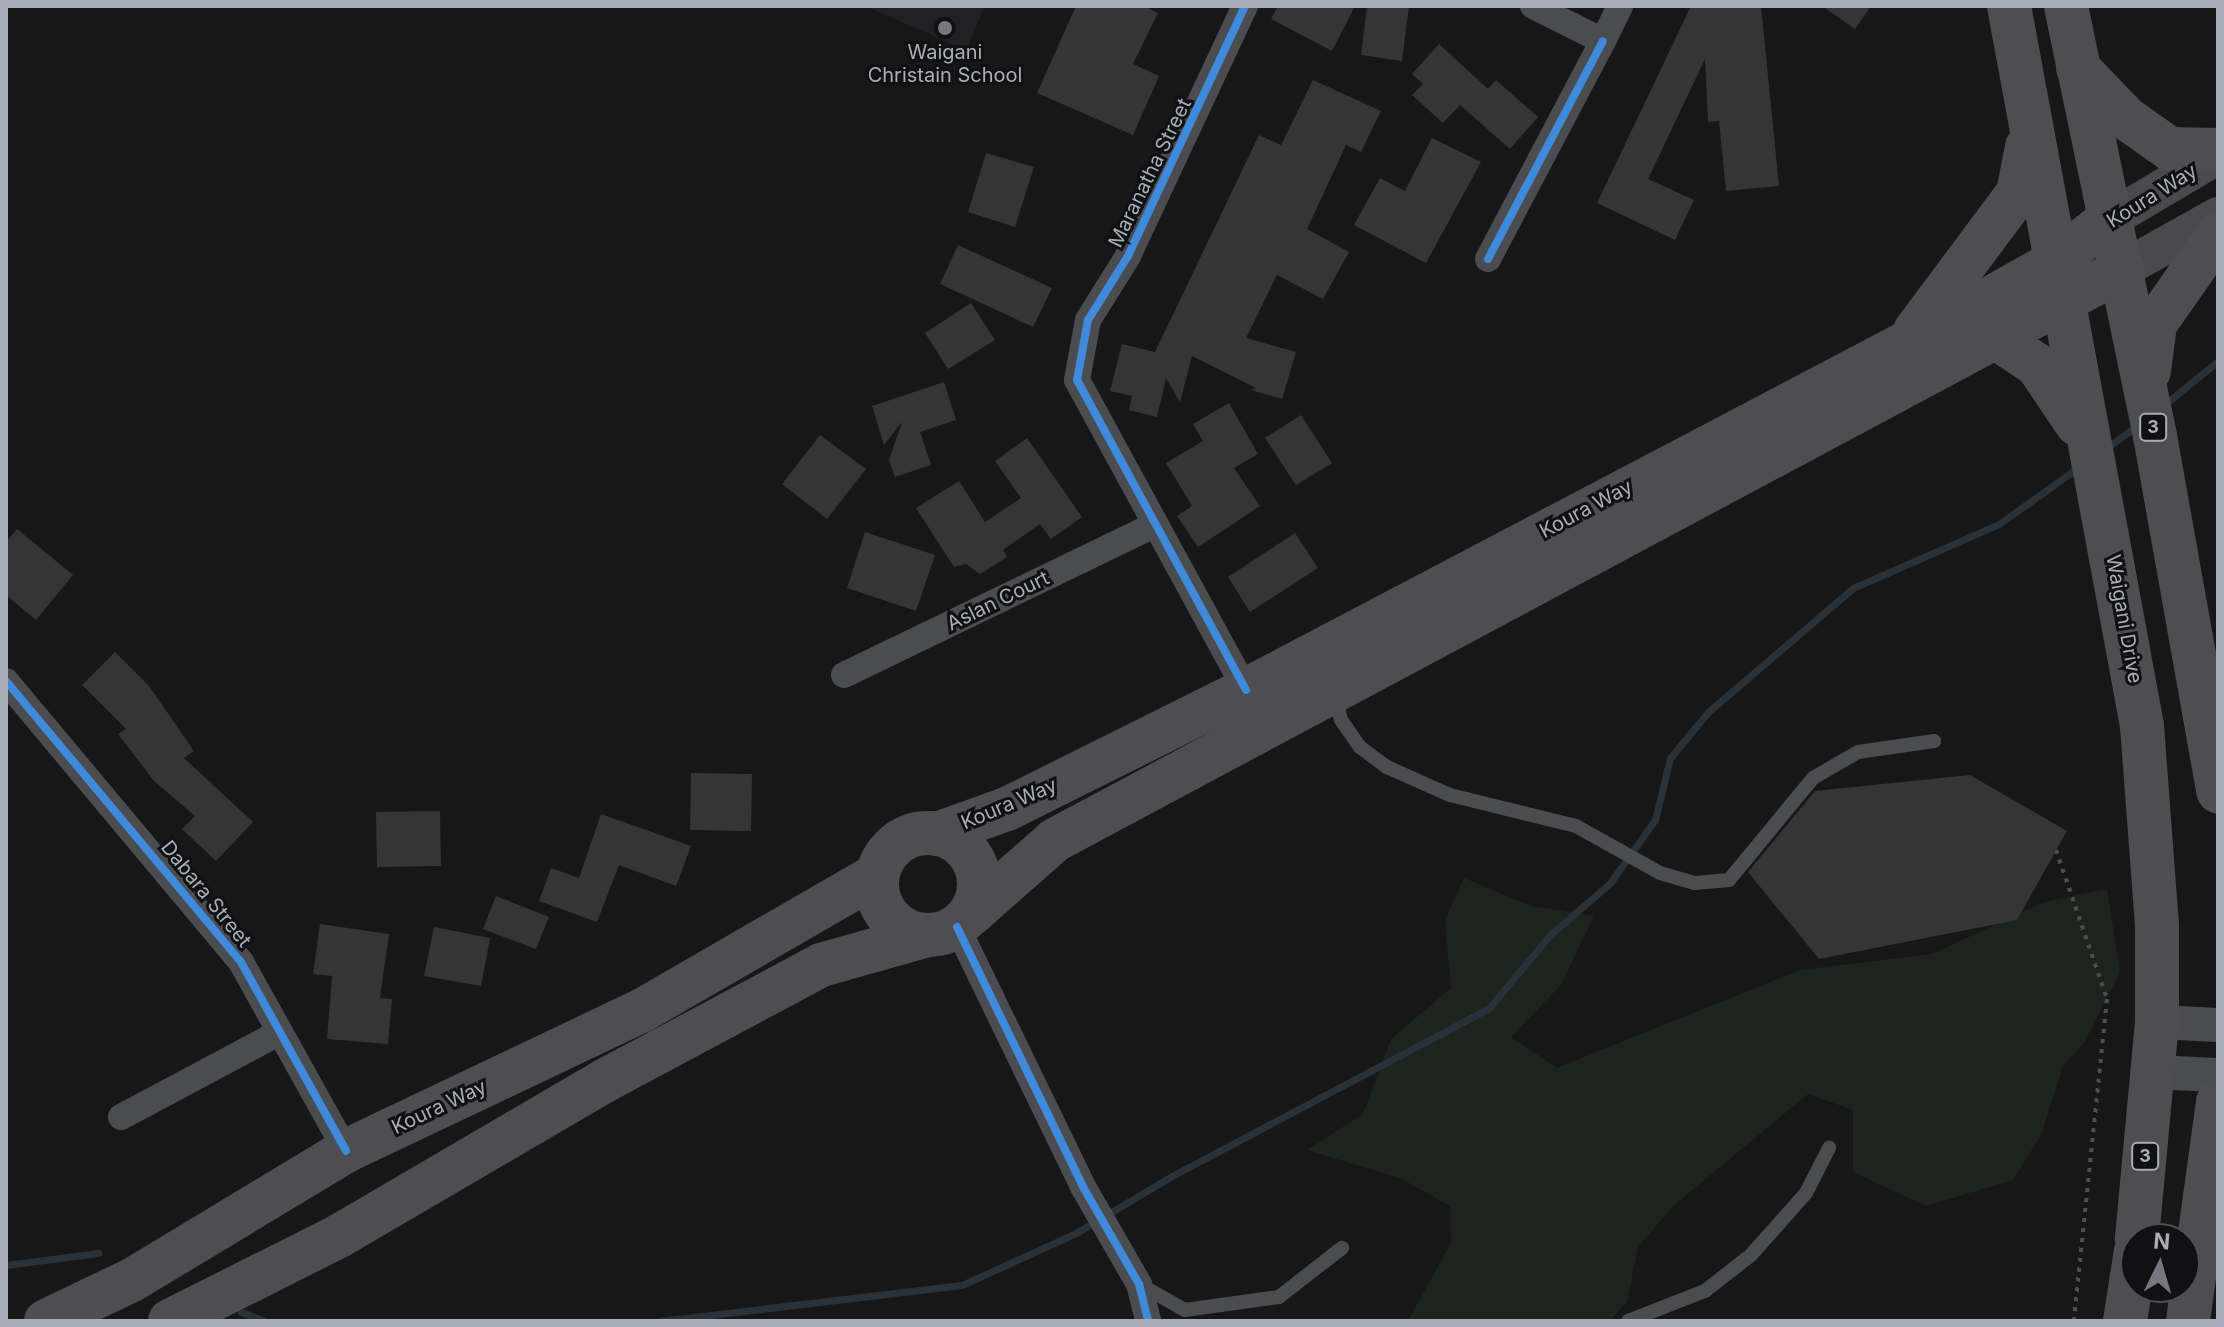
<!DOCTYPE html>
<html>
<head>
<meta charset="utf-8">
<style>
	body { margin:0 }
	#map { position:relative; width:2224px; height:1327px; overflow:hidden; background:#171717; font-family:Inter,sans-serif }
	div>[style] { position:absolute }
	.built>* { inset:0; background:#212123 }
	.green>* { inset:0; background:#1d241e }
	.stream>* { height:7px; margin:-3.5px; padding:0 3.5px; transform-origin:3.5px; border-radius:3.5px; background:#2a3239 }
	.building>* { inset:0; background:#353536 }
	.path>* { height:4px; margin-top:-2px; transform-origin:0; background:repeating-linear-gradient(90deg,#4d4e52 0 4px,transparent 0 10px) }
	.service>* { height:14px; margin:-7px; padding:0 7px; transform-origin:7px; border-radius:7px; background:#4b4c50 }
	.minor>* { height:26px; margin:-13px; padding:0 13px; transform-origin:13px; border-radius:13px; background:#4b4c50 }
	.tertiary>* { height:34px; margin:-17px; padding:0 17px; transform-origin:17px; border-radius:17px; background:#4b4c50 }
	.secondary>* { height:38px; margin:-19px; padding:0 19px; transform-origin:19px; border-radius:19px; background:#4a4a4e }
	.trunk>* { height:44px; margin:-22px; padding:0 22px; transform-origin:22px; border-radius:22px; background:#4e4e52 }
	.trunk>.ring { margin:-22px; padding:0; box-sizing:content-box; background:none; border:44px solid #4e4e52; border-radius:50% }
	.cycleway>* { height:8px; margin:-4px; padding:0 4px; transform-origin:4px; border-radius:4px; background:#408adc }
	.dots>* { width:22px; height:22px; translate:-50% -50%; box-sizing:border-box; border:4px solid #111113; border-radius:50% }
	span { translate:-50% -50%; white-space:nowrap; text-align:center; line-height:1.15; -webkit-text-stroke:6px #111113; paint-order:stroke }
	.shield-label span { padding:2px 6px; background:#111113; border:2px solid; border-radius:6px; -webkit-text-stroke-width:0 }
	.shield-label { font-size:18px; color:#a8adb8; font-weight:700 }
	.poi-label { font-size:20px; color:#a8adb8 }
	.street-label { font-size:20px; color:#a8adb8 }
	.frame { position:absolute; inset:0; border:8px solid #a8adb8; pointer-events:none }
	.north { position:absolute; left:2120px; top:1223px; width:80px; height:80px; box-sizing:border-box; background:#111113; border:2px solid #4d4f55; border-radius:50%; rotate:5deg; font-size:22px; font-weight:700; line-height:32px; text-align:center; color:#a8adb8 }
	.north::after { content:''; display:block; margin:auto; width:28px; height:36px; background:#757880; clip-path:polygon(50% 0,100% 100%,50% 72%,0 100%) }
</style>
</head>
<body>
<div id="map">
	<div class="built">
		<div style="clip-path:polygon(865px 6px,985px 6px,966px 50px)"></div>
	</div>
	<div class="green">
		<div style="clip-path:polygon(1464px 878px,1531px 906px,1594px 916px,1561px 985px,1511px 1037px,1557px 1068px,1800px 970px,1932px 954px,2044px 902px,2107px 889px,2120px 972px,2084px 1043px,2063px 1066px,2041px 1135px,2013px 1180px,1926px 1206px,1853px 1172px,1853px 1110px,1808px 1094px,1673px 1206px,1638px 1247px,1627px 1302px,1609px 1321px,1408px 1321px,1451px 1243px,1450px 1206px,1400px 1178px,1307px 1150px,1363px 1114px,1391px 1039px,1451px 988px,1445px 920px)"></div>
	</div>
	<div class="stream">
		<div style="left:2164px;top:405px;width:70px;rotate:-39.2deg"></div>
		<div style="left:2105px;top:449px;width:39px;rotate:-36deg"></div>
		<div style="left:6px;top:1265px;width:93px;rotate:-7.4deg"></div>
		<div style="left:241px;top:1312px;width:26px;rotate:21deg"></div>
		<div style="left:660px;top:1321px;width:304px;rotate:-6.8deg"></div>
		<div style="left:962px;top:1285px;width:125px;rotate:-24.5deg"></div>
		<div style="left:1076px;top:1233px;width:112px;rotate:-30.7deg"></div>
		<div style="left:1172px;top:1176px;width:357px;rotate:-27.9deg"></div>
		<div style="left:1488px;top:1009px;width:98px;rotate:-50deg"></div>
		<div style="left:1551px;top:934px;width:78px;rotate:-40.8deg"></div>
		<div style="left:1610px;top:883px;width:77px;rotate:-54.5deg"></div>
		<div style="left:1655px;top:820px;width:64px;rotate:-76.4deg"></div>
		<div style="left:1670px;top:758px;width:60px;rotate:-50.4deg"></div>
		<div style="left:1708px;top:712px;width:191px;rotate:-40.5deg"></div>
		<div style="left:1853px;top:588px;width:159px;rotate:-23.7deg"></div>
		<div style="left:1999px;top:524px;width:98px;rotate:-35.5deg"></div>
	</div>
	<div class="building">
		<div style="clip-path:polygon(1076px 6px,1144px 6px,1158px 13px,1133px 64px,1159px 76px,1133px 135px,1037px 93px)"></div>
		<div style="clip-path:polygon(1278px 6px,1355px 6px,1332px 51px,1271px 19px)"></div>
		<div style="clip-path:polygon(1367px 6px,1409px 6px,1402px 61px,1361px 55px)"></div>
		<div style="clip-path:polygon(1691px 6px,1761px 6px,1779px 186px,1726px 191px,1719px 121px,1708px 122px,1705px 59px,1648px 179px,1694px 200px,1675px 240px,1597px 203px)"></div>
		<div style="clip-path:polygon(1822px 6px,1871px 6px,1855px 29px)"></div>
		<div style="clip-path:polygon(1439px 44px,1488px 89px,1496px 80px,1538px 117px,1510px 149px,1460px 105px,1443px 123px,1412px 95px,1423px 84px,1412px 74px)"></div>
		<div style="clip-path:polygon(1313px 80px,1381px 111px,1361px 152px,1346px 145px,1307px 229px,1349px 252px,1323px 299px,1277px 275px,1246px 338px,1296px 352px,1282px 399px,1251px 390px,1256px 388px,1192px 356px,1180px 402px,1166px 378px,1157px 417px,1129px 410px,1132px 396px,1110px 391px,1122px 344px,1155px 352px,1259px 135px,1281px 145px)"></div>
		<div style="clip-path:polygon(1432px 138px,1481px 162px,1426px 263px,1354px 225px,1380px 178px,1405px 191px)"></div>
		<div style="clip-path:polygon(986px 153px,1034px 167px,1015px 227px,968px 212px)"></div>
		<div style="clip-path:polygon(958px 245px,1052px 288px,1033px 327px,940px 284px)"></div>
		<div style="clip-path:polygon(971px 303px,995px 340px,948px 369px,925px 333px)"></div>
		<div style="clip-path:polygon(944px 382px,956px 420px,920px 432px,931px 465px,895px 477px,889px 460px,902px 422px,884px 445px,872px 406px)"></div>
		<div style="clip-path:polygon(1229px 403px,1258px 454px,1234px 468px,1260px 506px,1198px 547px,1177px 516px,1192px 506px,1166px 463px,1203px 441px,1193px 424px)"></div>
		<div style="clip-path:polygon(1301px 415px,1332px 463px,1296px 485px,1265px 438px)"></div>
		<div style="clip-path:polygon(820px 435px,866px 469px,827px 519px,782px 484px)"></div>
		<div style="clip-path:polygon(1027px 438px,1082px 517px,1051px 539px,1040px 524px,1003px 550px,1007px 557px,980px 574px,966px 564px,954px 567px,916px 508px,959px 481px,985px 522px,1021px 498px,995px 461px)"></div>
		<div style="clip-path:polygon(17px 529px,73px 575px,36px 620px,6px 595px,6px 542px)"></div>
		<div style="clip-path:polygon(865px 532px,935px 555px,916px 611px,847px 588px)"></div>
		<div style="clip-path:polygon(1295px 533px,1318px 568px,1250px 612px,1228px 577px)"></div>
		<div style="clip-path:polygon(115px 652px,149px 686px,194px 751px,184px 758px,253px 822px,216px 861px,182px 829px,195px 816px,154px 781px,118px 734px,126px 729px,82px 685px)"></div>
		<div style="clip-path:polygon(691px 773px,752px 774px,751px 831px,690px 830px)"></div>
		<div style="clip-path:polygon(1970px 775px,2067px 831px,2017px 920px,1819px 959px,1748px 872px,1815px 791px)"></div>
		<div style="clip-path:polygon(440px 811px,441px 866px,377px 867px,376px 812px)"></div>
		<div style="clip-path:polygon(601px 814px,691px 846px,676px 886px,619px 865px,597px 922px,539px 901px,551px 868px,579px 878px)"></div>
		<div style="clip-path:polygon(496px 896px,549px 917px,536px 949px,483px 929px)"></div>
		<div style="clip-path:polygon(320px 924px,389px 934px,380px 998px,392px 999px,388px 1044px,327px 1039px,332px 976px,313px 974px)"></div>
		<div style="clip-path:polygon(434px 927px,490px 938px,481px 986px,424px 976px)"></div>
	</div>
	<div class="path">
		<div style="left:2056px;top:850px;width:157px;rotate:71.1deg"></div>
		<div style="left:2107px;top:999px;width:324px;rotate:95.9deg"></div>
	</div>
	<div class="service">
		<div style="left:1336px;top:695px;width:25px;rotate:79deg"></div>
		<div style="left:1341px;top:720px;width:33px;rotate:55deg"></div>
		<div style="left:1360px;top:747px;width:34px;rotate:37deg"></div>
		<div style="left:1387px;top:767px;width:69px;rotate:24deg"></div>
		<div style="left:1450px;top:795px;width:130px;rotate:13.8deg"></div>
		<div style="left:1576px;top:826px;width:96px;rotate:29.2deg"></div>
		<div style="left:1660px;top:873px;width:36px;rotate:16deg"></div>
		<div style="left:1695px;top:883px;width:34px;rotate:-5deg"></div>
		<div style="left:1729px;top:880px;width:132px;rotate:-50.5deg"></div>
		<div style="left:1813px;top:778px;width:52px;rotate:-30deg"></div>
		<div style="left:1858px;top:752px;width:77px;rotate:-8.2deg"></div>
		<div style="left:1139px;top:1284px;width:53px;rotate:29.5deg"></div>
		<div style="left:1185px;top:1310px;width:95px;rotate:-7.9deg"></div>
		<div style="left:1279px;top:1297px;width:80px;rotate:-37.9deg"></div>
		<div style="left:1628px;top:1321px;width:83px;rotate:-21.3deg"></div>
		<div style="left:1705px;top:1291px;width:58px;rotate:-38deg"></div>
		<div style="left:1751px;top:1255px;width:83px;rotate:-48.4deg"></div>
		<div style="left:1806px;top:1193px;width:51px;rotate:-62.9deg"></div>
	</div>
	<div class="minor">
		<div style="left:1245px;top:6px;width:276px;rotate:115.1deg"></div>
		<div style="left:1128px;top:256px;width:75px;rotate:122deg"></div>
		<div style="left:1088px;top:320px;width:61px;rotate:100.4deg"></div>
		<div style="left:1077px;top:380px;width:353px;rotate:61.4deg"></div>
		<div style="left:1533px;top:6px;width:78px;rotate:26.6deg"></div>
		<div style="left:1603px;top:41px;width:39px;rotate:-64deg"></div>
		<div style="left:1488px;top:259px;width:246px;rotate:-62.2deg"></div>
		<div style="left:844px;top:675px;width:342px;rotate:-25.8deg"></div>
		<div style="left:6px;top:681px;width:366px;rotate:50.1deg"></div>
		<div style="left:241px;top:962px;width:216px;rotate:60.9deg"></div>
		<div style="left:957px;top:927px;width:287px;rotate:64.1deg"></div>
		<div style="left:1082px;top:1185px;width:114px;rotate:60.1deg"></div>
		<div style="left:1139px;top:1284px;width:38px;rotate:76deg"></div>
		<div style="left:121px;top:1117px;width:180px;rotate:-28.1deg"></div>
	</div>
	<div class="tertiary">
		<div style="left:2157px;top:1022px;width:61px;rotate:2.8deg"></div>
		<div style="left:2151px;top:1072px;width:67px;rotate:2.6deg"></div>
	</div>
	<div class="secondary">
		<div style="left:2107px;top:221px;width:129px;rotate:-30.7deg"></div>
		<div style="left:2123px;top:269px;width:109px;rotate:-29.2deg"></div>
	</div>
	<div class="trunk">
		<div style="left:2009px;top:6px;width:732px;rotate:79.53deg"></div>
		<div style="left:2142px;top:726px;width:201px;rotate:85.7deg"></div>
		<div style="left:2157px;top:926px;width:96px;rotate:90deg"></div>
		<div style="left:2157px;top:1022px;width:218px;rotate:95.3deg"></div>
		<div style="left:2066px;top:6px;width:439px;rotate:78.3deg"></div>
		<div style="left:2155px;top:436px;width:361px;rotate:79.9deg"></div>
		<div style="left:2078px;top:68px;width:69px;rotate:46.2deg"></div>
		<div style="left:2126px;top:118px;width:54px;rotate:35.2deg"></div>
		<div style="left:2170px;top:149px;width:48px;rotate:1.2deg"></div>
		<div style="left:1915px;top:331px;width:172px;rotate:-53.3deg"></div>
		<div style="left:2018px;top:193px;width:47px;rotate:-78.9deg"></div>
		<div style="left:1996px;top:338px;width:49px;rotate:33.4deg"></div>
		<div style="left:2037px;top:365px;width:71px;rotate:55.9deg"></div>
		<div style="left:2149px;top:371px;width:47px;rotate:-82.7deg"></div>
		<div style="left:2155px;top:324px;width:110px;rotate:-55deg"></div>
		<div class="ring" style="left:877px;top:833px;width:58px;height:58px"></div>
		<div style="left:937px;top:834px;width:74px;rotate:-19.7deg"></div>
		<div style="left:1007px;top:809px;width:267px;rotate:-26.5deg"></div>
		<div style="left:1246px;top:690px;width:834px;rotate:-27.73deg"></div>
		<div style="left:1984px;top:302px;width:79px;rotate:-29.5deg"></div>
		<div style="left:2053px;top:263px;width:68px;rotate:-37.9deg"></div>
		<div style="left:970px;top:915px;width:113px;rotate:-41.4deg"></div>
		<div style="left:1055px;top:840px;width:1211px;rotate:-28.13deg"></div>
		<div style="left:46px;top:1321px;width:95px;rotate:-25.5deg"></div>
		<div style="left:132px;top:1280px;width:250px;rotate:-31.1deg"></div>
		<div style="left:346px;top:1151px;width:327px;rotate:-25.4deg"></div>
		<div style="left:641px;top:1011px;width:272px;rotate:-30deg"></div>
		<div style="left:170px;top:1321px;width:189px;rotate:-26.7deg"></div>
		<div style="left:339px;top:1236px;width:307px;rotate:-30.3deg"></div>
		<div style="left:604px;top:1081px;width:246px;rotate:-28.1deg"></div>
		<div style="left:821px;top:965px;width:107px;rotate:-15.7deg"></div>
		<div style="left:2125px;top:1321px;width:71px;rotate:-81.1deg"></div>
		<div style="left:2188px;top:1321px;width:221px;rotate:-82.2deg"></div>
	</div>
	<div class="cycleway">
		<div style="left:1245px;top:6px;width:276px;rotate:115.1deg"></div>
		<div style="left:1128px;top:256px;width:75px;rotate:122deg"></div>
		<div style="left:1088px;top:320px;width:61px;rotate:100.4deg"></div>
		<div style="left:1077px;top:380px;width:353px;rotate:61.4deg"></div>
		<div style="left:1488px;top:259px;width:246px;rotate:-62.2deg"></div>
		<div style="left:6px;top:681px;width:366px;rotate:50.1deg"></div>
		<div style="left:241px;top:962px;width:216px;rotate:60.9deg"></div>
		<div style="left:957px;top:927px;width:287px;rotate:64.1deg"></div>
		<div style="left:1082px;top:1185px;width:114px;rotate:60.1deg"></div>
		<div style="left:1139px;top:1284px;width:38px;rotate:76deg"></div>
	</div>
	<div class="dots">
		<div style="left:945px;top:28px;background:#757880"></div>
	</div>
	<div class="shield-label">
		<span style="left:2153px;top:427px">3</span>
		<span style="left:2145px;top:1156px">3</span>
	</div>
	<div class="poi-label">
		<span style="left:945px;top:64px">Waigani<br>Christain School</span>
	</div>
	<div class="street-label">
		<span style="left:1150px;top:173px;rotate:-64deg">Maranatha Street</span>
		<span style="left:2152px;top:196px;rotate:-32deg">Koura Way</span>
		<span style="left:1586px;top:509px;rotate:-28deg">Koura Way</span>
		<span style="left:998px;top:601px;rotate:-26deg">Aslan Court</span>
		<span style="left:2124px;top:619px;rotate:80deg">Waigani Drive</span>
		<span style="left:1009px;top:804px;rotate:-23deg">Koura Way</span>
		<span style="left:206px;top:894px;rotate:51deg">Dabara Street</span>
		<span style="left:439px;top:1107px;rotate:-25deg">Koura Way</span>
	</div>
	<div class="frame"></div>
	<div class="north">N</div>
</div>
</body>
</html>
